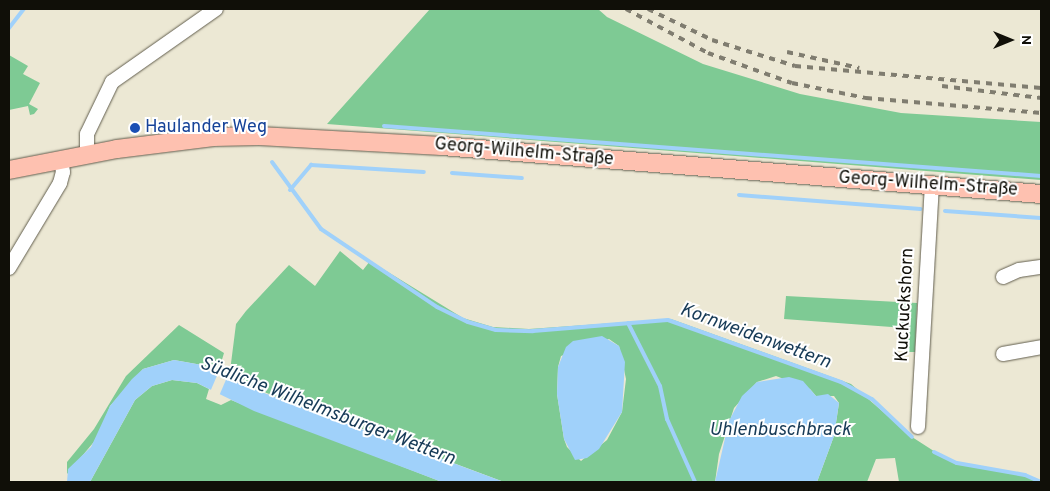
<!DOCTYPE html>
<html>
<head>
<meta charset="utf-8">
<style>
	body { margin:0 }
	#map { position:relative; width:1050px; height:491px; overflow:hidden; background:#ece8d4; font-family:Overpass,sans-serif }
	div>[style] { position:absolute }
	.green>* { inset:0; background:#7eca94 }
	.water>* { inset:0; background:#a0d1fa }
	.pier>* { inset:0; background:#ece8d4 }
	.stream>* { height:4px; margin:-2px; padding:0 2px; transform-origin:2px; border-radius:2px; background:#a0d1fa }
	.roads { filter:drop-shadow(0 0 1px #625e4e) drop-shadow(0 0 1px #625e4e) }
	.minor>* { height:14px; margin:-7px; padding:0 7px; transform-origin:7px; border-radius:7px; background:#fff }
	.major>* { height:18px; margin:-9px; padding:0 9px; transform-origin:9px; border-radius:9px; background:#fec1b0 }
	.rail>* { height:4px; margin-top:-2px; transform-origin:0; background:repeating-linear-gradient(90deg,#807d70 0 6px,transparent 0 12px) }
	.dots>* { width:14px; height:14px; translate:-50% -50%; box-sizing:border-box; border:2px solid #fff; border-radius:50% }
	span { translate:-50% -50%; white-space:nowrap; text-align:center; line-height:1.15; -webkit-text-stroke:4px #fff; paint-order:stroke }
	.transit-label { font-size:18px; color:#164399 }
	.left { translate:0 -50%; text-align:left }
	.street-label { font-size:18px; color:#100f08 }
	.water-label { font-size:19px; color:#173b57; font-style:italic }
	.frame { position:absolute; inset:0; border:10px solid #100f08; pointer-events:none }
	.north { position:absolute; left:985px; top:15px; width:50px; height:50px; -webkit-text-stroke:4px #fff; paint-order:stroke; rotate:90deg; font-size:14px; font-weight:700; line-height:20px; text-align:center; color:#100f08 }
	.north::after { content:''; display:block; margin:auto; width:18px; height:22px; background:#100f08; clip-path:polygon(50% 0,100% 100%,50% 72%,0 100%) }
</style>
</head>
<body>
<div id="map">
	<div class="green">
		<div style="clip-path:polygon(430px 9px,598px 9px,607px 17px,703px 64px,800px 94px,901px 113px,1041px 122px,1041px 180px,327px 124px)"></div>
		<div style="clip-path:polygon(9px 55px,28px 66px,23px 74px,40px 83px,29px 104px,38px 109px,34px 114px,30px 115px,28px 106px,9px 110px)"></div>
		<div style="clip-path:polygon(evenodd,340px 251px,363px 270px,370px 261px,463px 318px,493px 327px,529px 329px,671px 319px,851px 384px,912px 437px,940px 455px,957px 463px,1025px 475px,1041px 482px,899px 482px,895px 458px,876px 459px,867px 482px,817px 482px,834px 436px,839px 403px,834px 396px,816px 396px,810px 389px,776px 376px,757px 382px,734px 408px,719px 454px,715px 482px,504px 482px,229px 379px,236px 324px,246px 311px,289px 265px,315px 286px,340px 251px,609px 339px,619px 346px,626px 379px,622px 412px,607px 440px,581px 461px,567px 447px,564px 439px,557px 394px,558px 367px,561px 356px,609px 339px)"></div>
		<div style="clip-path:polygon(786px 296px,917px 303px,915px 352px,904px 352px,905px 328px,784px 319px)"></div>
		<div style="clip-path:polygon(179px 325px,224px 353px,218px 373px,202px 365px,174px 360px,143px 369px,110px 406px,98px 437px,67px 474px,67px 462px,94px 429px,126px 376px)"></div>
		<div style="clip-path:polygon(172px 380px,197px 383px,209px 389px,206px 399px,221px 405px,231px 400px,442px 482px,90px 482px,135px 400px,152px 386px)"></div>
	</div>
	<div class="water">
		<div style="clip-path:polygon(602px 336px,619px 346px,625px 362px,622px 412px,599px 449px,587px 458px,575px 460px,564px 439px,557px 394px,558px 367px,566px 347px,573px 341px)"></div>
		<div style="clip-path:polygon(174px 360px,202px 365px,240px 384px,504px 482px,442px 482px,254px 411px,197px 383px,172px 380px,152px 386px,135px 400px,90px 482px,67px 482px,68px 469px,91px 447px,110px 406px,132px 379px,143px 369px)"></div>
		<div style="clip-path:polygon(789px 377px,803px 381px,816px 396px,828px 394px,839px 403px,834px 436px,817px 482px,715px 482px,729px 421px,742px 396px,757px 382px)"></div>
	</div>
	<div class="pier">
		<div style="clip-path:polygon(219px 371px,228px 375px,219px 396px,210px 392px)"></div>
	</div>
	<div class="stream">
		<div style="left:9px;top:28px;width:24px;rotate:-52deg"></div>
		<div style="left:384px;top:126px;width:659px;rotate:4.35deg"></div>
		<div style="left:272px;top:162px;width:83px;rotate:53.8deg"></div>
		<div style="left:321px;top:229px;width:140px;rotate:33.9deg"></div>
		<div style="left:437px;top:307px;width:34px;rotate:26deg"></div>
		<div style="left:468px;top:322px;width:29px;rotate:16deg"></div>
		<div style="left:496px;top:330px;width:37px;rotate:2deg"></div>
		<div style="left:533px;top:331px;width:135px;rotate:-4.7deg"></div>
		<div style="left:668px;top:320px;width:184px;rotate:19.7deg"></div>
		<div style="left:841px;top:382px;width:35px;rotate:29deg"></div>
		<div style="left:872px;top:399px;width:55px;rotate:43.5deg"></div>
		<div style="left:452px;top:173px;width:70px;rotate:4.1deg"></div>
		<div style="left:290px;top:190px;width:33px;rotate:-50deg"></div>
		<div style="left:311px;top:165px;width:113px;rotate:3.5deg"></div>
		<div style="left:739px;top:195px;width:182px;rotate:4.4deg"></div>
		<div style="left:945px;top:211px;width:96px;rotate:4.2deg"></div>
		<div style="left:628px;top:323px;width:71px;rotate:63.1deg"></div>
		<div style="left:660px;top:386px;width:34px;rotate:78deg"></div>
		<div style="left:667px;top:419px;width:69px;rotate:66deg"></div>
		<div style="left:934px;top:452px;width:25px;rotate:26deg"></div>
		<div style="left:957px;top:463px;width:69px;rotate:10deg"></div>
		<div style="left:1025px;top:475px;width:17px;rotate:24deg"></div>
	</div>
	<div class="roads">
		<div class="minor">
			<div style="left:87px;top:154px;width:20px;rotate:-90deg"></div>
			<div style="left:87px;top:134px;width:58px;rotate:-64.3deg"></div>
			<div style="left:112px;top:82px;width:127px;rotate:-35.1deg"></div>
			<div style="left:9px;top:268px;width:99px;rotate:-59deg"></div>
			<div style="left:60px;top:183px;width:11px;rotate:-75deg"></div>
			<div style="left:63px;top:172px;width:13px;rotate:-99deg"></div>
			<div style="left:1003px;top:277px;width:17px;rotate:-24deg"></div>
			<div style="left:1019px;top:270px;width:22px;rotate:-8deg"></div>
			<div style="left:1003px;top:354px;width:39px;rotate:-10deg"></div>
			<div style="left:918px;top:427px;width:242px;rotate:-86.7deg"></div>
		</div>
		<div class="major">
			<div style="left:9px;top:170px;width:110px;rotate:-11deg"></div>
			<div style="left:117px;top:149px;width:97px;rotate:-7.1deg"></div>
			<div style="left:213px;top:137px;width:46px;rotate:-1.2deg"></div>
			<div style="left:259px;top:136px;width:183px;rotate:3.1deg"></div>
			<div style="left:442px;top:146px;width:601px;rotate:4.58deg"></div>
		</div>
	</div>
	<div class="rail">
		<div style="left:626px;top:9px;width:93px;rotate:28.2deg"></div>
		<div style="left:708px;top:53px;width:89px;rotate:19.7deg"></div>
		<div style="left:792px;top:83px;width:76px;rotate:11.5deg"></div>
		<div style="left:866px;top:98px;width:176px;rotate:4.9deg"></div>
		<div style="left:648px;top:9px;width:71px;rotate:25.8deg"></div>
		<div style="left:712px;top:40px;width:87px;rotate:17.4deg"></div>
		<div style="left:795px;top:66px;width:247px;rotate:5.1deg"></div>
		<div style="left:787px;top:52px;width:74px;rotate:12.5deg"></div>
		<div style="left:942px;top:86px;width:100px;rotate:6.9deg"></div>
	</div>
	<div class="dots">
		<div style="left:135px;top:128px;background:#1a4fb4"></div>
	</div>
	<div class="transit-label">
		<span class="left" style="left:145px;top:128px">Haulander Weg</span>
	</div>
	<div class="street-label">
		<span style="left:524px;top:153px;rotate:5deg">Georg-Wilhelm-Straße</span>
		<span style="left:928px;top:185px;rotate:4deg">Georg-Wilhelm-Straße</span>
		<span style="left:906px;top:305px;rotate:-87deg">Kuckuckshorn</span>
	</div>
	<div class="water-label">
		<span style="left:755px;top:337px;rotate:20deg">Kornweidenwettern</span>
		<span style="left:327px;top:412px;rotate:21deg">Südliche Wilhelmsburger Wettern</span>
		<span style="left:780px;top:431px">Uhlenbuschbrack</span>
	</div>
	<div class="frame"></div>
	<div class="north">N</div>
</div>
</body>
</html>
